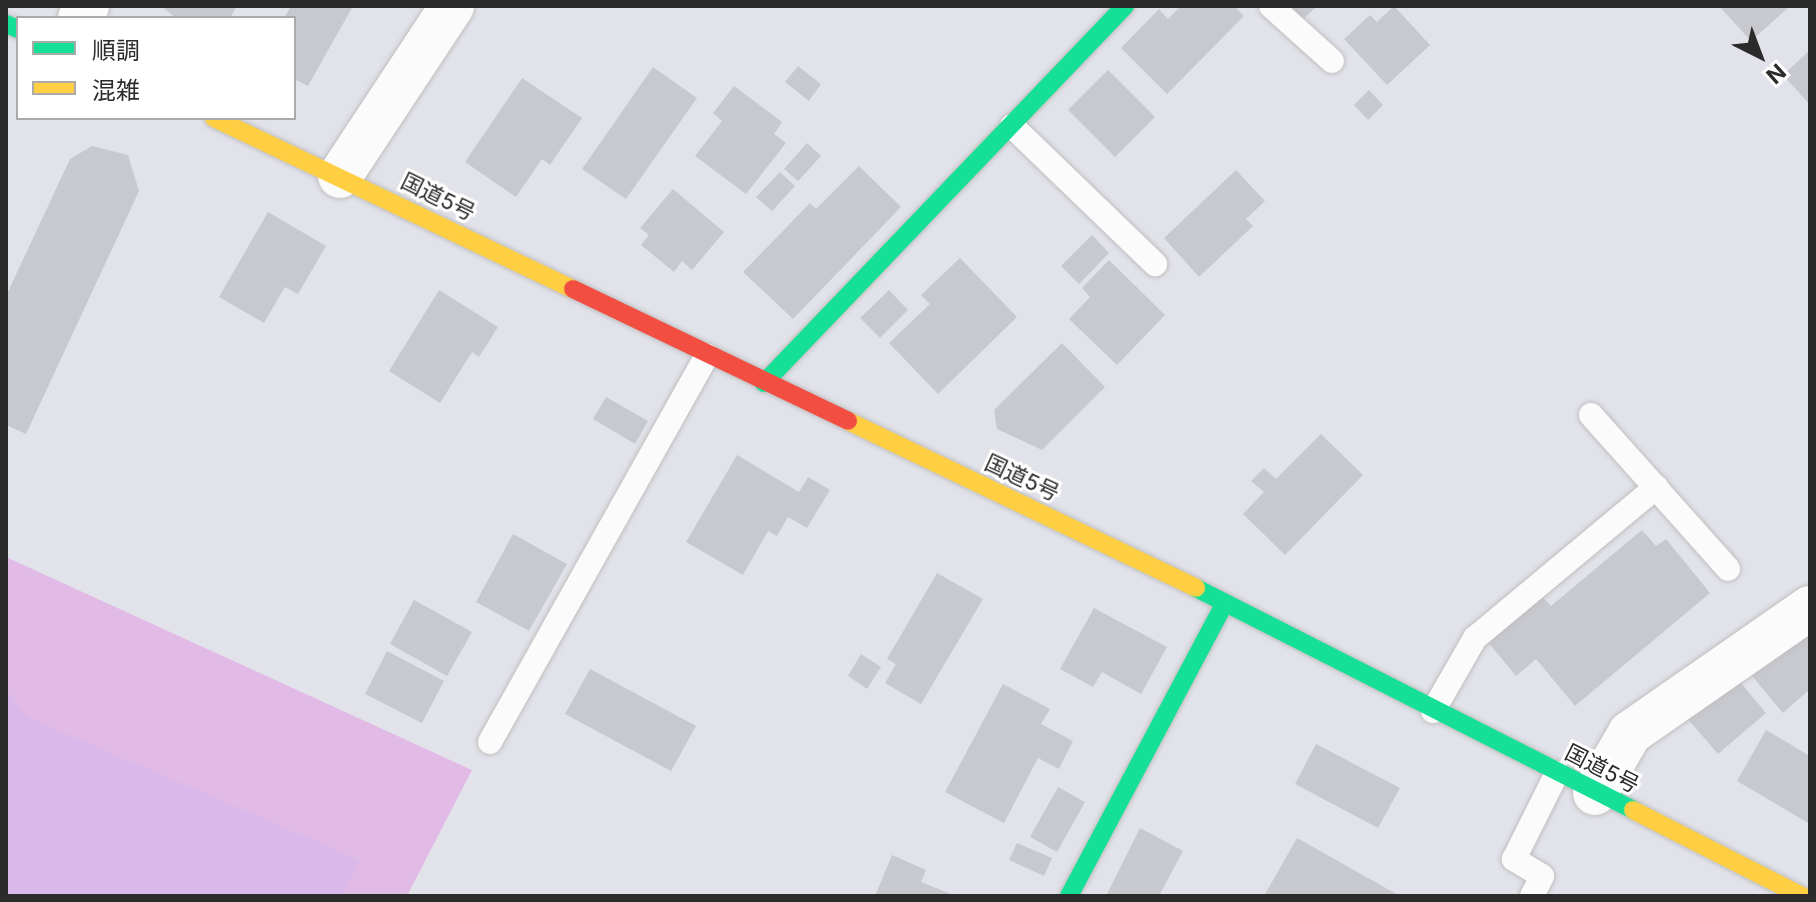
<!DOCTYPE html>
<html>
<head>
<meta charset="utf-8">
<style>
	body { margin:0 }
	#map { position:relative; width:1816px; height:902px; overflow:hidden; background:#e2e3ea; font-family:Inter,"Noto Sans JP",sans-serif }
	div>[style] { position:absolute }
	.green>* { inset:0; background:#e1bbe6 }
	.pitch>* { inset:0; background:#dab9ea }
	.building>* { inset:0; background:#c8c9cf }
	.roads { filter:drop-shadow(0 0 2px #bfbfc0) drop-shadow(0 0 2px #bfbfc0) }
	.lane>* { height:24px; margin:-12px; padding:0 12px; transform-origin:12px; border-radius:12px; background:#fbfbfc }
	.street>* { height:44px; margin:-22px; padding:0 22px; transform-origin:22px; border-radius:22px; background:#fbfbfc }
	.fast>* { height:18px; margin:-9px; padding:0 9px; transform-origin:9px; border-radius:9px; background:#16e098 }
	.slow>* { height:18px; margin:-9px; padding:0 9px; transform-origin:9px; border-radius:9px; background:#ffcf43 }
	.jam>* { height:18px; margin:-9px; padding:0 9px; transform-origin:9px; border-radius:9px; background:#f24e42 }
	span { translate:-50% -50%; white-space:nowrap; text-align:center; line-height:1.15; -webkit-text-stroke:6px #fff; paint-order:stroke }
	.street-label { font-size:22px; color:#2b2b2b }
	.frame { position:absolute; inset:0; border:8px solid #2b2b2b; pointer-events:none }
	.legend { position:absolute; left:16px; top:16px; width:280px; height:104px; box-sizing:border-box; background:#fff; border:2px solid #aaa; margin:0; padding:10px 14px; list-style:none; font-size:24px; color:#2b2b2b }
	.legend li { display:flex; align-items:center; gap:16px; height:40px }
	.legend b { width:40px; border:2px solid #aaa }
	.north { position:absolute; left:1720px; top:16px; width:80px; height:80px; -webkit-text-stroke:6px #fff; paint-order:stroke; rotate:138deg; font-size:22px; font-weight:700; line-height:32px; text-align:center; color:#2b2b2b }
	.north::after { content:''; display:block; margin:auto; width:28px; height:36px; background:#2b2b2b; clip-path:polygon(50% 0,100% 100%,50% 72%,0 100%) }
</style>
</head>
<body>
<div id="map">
	<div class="green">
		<div style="clip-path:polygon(6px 557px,472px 770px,407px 896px,6px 896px)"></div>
	</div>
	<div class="pitch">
		<div style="clip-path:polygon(6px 689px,27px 717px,360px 860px,343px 896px,6px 896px)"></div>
	</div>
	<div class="building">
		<div style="clip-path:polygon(161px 6px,237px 6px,230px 18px,176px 18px)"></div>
		<div style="clip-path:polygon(291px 6px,353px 6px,308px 86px,294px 79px,294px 18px,284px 18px)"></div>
		<div style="clip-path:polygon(1181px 6px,1234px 6px,1244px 16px,1167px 94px,1121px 48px,1159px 9px,1168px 19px)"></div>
		<div style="clip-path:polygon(1288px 6px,1317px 6px,1302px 20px)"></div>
		<div style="clip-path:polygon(1394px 6px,1430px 45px,1387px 85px,1344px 39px,1370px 15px,1377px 22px)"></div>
		<div style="clip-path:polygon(1719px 6px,1790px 6px,1751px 41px)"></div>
		<div style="clip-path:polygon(1810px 50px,1810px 105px,1783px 75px)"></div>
		<div style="clip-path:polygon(798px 66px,821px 84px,809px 101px,785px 82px)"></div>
		<div style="clip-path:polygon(653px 67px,697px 98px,626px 199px,582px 169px)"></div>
		<div style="clip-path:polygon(1108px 70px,1155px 117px,1115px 157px,1068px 110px)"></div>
		<div style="clip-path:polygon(522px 78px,582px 118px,550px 165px,542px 159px,516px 197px,465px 162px)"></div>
		<div style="clip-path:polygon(734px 86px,782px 122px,774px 134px,786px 143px,746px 194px,695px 156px,722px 121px,713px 113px)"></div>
		<div style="clip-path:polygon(1369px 90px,1383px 105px,1368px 120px,1354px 105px)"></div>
		<div style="clip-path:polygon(807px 143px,821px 156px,798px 181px,784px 169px)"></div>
		<div style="clip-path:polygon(92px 146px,128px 155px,139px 191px,26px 434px,6px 425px,6px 296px,70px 159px)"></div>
		<div style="clip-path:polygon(859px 166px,901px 207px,793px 319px,743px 272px,810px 203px,816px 209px)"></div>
		<div style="clip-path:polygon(1236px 170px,1265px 201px,1246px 219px,1253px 226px,1199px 277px,1164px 238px)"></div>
		<div style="clip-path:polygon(780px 172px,795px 186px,772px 211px,756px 197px)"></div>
		<div style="clip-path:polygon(673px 189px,724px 232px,692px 270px,682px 261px,674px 272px,641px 245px,649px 235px,640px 228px)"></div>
		<div style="clip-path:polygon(268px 212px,326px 246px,298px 294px,285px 287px,264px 323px,219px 297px)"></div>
		<div style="clip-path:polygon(1092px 235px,1109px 253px,1079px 284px,1061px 266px)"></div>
		<div style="clip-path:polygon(960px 258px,1017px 317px,938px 394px,889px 343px,930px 304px,921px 295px)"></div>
		<div style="clip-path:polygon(1109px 260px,1165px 315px,1117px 365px,1069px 319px,1090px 297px,1082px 288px)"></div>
		<div style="clip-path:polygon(439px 290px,498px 327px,479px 357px,472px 352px,440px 403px,389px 371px)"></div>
		<div style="clip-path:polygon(889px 290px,908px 310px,880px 338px,860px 318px)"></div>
		<div style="clip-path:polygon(1062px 343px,1105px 387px,1042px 450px,997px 429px,994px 410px)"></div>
		<div style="clip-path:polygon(606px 397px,648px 421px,635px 444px,593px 419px)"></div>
		<div style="clip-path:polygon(1321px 434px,1363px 475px,1285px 555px,1243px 514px,1264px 492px,1251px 481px,1264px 468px,1276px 479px)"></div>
		<div style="clip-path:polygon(737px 455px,799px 492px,808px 477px,830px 490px,807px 528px,788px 517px,777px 536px,768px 531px,743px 575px,686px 542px)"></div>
		<div style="clip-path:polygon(1642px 530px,1656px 546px,1666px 539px,1710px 593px,1575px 706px,1536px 659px,1516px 676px,1487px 641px,1541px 595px,1551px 606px)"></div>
		<div style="clip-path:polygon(513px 534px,567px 564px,529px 631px,476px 602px)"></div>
		<div style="clip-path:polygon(937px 573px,983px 599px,921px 704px,885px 683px,896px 664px,887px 659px)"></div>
		<div style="clip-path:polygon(414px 600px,472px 632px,447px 676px,390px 644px)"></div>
		<div style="clip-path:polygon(1094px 608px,1167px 647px,1141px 694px,1102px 672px,1093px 687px,1060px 669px)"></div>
		<div style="clip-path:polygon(1810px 635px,1810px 689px,1783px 713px,1752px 676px)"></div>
		<div style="clip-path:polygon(387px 651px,444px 681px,422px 723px,365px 694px)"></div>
		<div style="clip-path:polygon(861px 654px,881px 667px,867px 689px,848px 676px)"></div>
		<div style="clip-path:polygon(590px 669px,696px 726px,671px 771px,565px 714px)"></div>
		<div style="clip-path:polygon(1735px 676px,1766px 713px,1718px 754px,1686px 717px)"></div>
		<div style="clip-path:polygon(1003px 684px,1050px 709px,1041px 724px,1073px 741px,1059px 769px,1038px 758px,1004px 823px,945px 792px)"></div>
		<div style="clip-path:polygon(1766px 730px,1810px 756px,1810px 824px,1737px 781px)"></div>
		<div style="clip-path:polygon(1316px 744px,1400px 788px,1378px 828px,1295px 784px)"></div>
		<div style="clip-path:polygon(1058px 787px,1085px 802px,1057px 852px,1030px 837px)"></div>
		<div style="clip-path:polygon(1140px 828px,1183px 851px,1159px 896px,1106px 896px)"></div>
		<div style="clip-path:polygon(1297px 838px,1400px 896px,1264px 896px)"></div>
		<div style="clip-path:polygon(1017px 843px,1052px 858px,1044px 876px,1009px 860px)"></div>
		<div style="clip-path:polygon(892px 855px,926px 870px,921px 882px,956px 896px,875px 896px)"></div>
	</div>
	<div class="roads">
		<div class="lane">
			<div style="left:1271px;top:6px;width:82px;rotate:42deg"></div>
			<div style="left:1012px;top:126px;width:199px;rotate:44deg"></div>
			<div style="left:1591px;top:415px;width:206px;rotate:48.3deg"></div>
			<div style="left:1433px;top:711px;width:84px;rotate:-60.1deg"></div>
			<div style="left:1475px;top:638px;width:236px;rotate:-39.8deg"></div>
			<div style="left:490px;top:742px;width:443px;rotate:-60.7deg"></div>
			<div style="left:1532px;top:896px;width:22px;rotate:-63deg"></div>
			<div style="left:1542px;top:876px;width:33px;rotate:-149deg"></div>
			<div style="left:1514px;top:859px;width:96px;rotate:-63.4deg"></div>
		</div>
		<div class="street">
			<div style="left:80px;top:18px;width:14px;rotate:-60deg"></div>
			<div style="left:340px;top:176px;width:204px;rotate:-56.6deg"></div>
			<div style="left:1595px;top:793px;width:69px;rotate:-59.7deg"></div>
			<div style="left:1630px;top:733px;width:219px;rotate:-34.8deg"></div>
		</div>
		<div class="fast">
			<div style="left:6px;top:24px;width:13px;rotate:23deg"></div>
			<div style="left:764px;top:383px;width:522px;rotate:-46.24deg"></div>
			<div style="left:1196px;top:588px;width:490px;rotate:26.9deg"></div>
			<div style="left:1069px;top:896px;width:328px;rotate:-62deg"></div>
		</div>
		<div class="slow">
			<div style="left:214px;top:118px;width:398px;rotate:25.5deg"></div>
			<div style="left:848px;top:421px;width:386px;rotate:25.6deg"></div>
			<div style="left:1633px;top:810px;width:190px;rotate:27deg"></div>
		</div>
		<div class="jam">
			<div style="left:573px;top:289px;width:305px;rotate:25.6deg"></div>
		</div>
	</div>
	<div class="street-label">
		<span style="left:438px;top:197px;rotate:26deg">国道5号</span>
		<span style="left:1022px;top:478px;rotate:25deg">国道5号</span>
		<span style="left:1602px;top:769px;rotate:27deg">国道5号</span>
	</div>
	<div class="frame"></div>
	<ul class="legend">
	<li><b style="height:10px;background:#16e098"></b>順調</li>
	<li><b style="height:10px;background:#ffcf43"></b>混雑</li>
	</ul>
	<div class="north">N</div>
</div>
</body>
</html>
